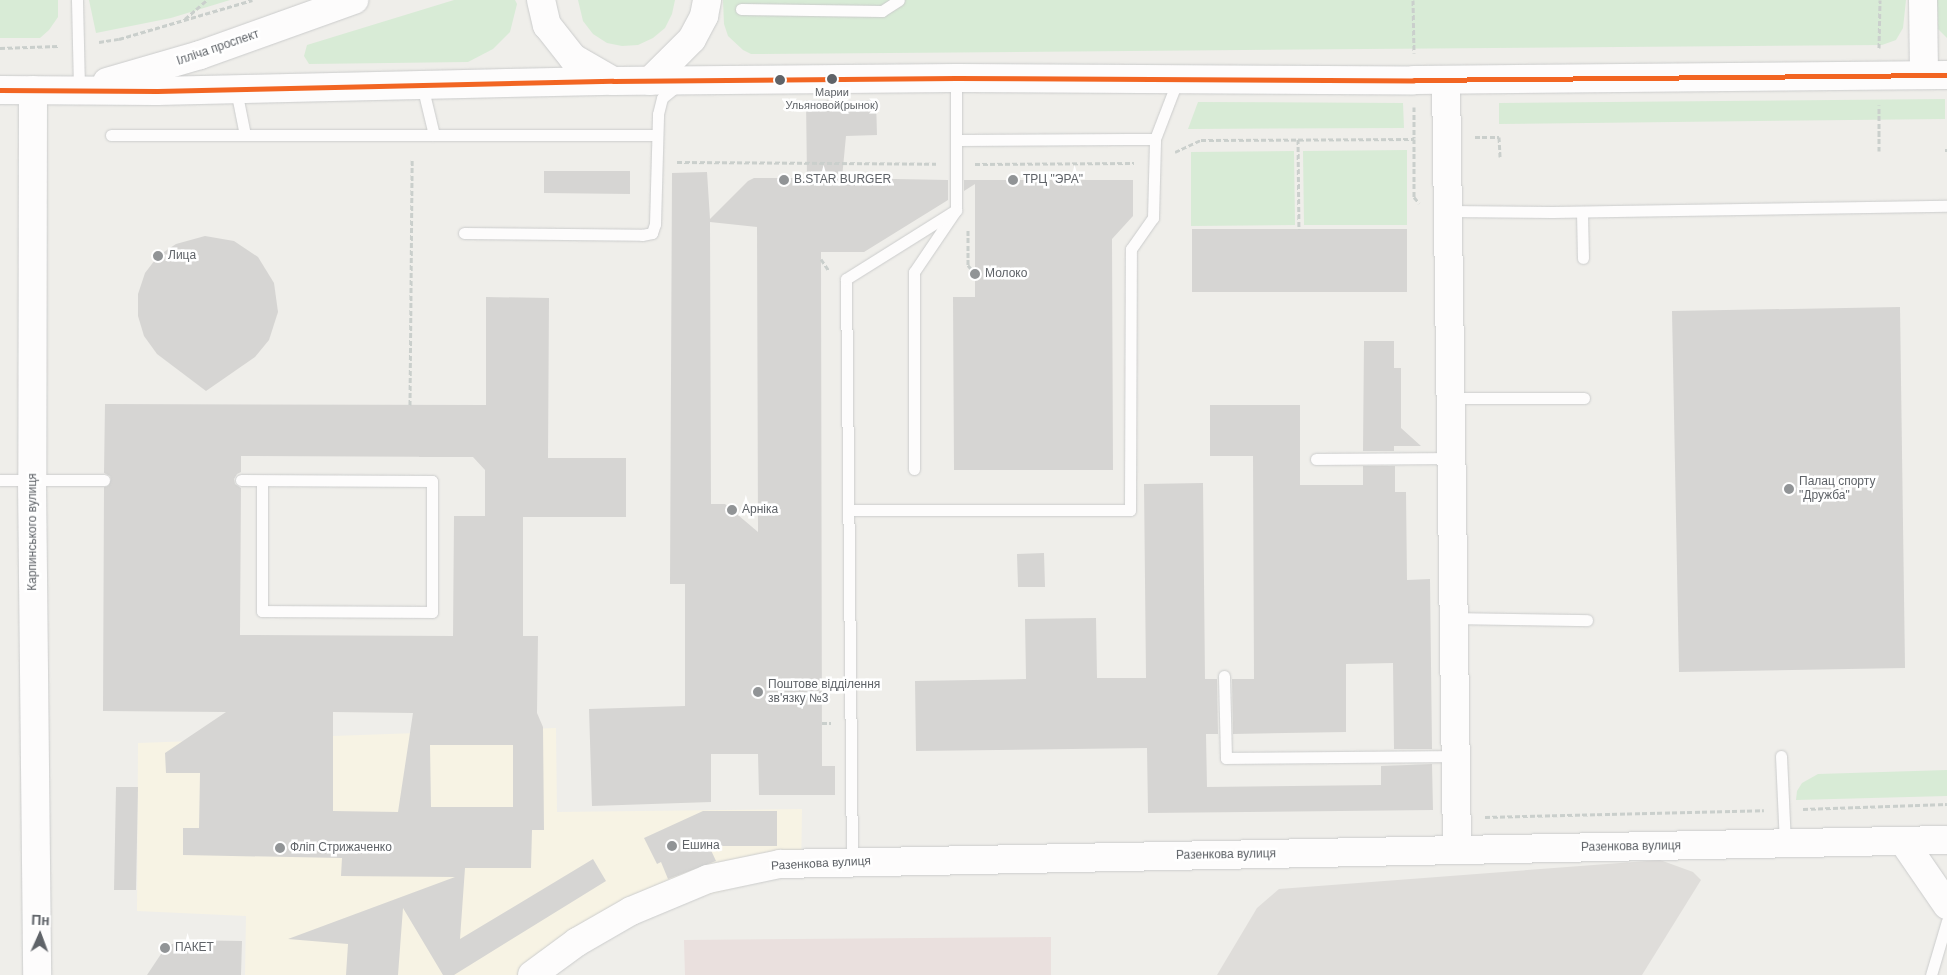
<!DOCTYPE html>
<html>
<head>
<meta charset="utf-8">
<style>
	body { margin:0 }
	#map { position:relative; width:1947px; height:975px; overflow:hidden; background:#efeeea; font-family:Helvetica,sans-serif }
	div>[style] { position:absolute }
	.commercial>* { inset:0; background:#f7f3e4 }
	.industrial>* { inset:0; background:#dfddda }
	.medical>* { inset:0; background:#eae0de }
	.green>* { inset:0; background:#d8ebd6 }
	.building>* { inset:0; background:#d6d5d3 }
	.path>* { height:3px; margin-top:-1.5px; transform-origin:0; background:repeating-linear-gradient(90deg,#cacfcc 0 5px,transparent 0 7.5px) }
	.roads { filter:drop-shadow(0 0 1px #cbcccc) drop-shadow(0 0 1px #cbcccc) }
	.service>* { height:11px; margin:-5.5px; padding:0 5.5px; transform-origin:5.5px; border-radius:5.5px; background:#fdfcfc }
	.tertiary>* { height:28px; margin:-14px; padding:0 14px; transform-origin:14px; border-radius:14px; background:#fdfcfc }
	.secondary>* { height:28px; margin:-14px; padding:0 14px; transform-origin:14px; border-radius:14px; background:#fdfcfc }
	.bus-1>* { height:5px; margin:-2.5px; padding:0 2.5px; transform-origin:2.5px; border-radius:2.5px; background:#f26522 }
	.dots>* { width:14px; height:14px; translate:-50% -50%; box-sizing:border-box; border:2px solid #fff; border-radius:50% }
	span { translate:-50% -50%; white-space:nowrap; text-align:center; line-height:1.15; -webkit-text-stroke:5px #fff; paint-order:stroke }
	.bus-label { font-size:11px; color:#5f6368 }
	.street-label { font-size:12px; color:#5f6368 }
	.poi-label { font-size:12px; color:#5f6368 }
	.left { translate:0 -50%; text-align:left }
	.north { position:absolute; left:15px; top:910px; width:50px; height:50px; -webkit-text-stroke:4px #fff; paint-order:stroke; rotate:2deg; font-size:14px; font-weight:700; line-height:20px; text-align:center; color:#5f6368 }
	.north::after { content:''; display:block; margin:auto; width:18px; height:22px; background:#5f6368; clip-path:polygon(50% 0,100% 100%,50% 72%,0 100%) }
</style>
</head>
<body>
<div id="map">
	<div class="commercial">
		<div style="clip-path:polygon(556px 728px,557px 812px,802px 809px,801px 878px,776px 878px,683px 901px,598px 941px,553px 975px,245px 975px,246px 916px,137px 911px,138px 743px)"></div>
	</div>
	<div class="industrial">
		<div style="clip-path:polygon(1660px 860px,1693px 872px,1701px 880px,1642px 975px,1217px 975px,1257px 908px,1279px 889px)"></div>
	</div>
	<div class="medical">
		<div style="clip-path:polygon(1051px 937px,1051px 975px,685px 975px,684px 940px)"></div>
	</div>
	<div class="green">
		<div style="clip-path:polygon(0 0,58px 0,58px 17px,49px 30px,40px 38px,0 38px)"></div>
		<div style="clip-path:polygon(89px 0,230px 0,171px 18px,96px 33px)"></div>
		<div style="clip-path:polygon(454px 0,515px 0,517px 4px,510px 32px,493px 49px,468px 62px,309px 64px,304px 56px,307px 45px)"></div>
		<div style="clip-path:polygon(578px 0,675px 0,672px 14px,665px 28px,653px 38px,638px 45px,622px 46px,607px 43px,593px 34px,583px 21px)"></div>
		<div style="clip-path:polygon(723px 0,1906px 0,1903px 28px,1896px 40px,1882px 45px,751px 54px,743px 50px,728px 36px,724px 24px)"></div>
		<div style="clip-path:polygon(1937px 0,1947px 0,1947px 38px,1938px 29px)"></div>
		<div style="clip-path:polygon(1945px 99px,1945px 119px,1499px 124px,1499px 103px)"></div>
		<div style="clip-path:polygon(1198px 102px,1403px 103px,1404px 128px,1188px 129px)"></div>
		<div style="clip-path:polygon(1407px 150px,1407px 225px,1304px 225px,1303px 151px)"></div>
		<div style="clip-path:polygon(1294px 151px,1295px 225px,1191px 226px,1191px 152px)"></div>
		<div style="clip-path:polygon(1947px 770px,1947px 796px,1796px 800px,1797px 791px,1802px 783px,1818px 774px)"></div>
	</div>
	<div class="building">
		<div style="clip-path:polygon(evenodd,806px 100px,876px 100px,877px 135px,846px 136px,842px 178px,948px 180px,948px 200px,864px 252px,821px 252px,822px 766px,835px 766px,835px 795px,759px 795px,758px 754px,711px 754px,711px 802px,592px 806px,589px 709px,685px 706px,685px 584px,670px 584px,672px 173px,707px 172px,710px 219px,748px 181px,754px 178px,807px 178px,806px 100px,710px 222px,757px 227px,758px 532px,725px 504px,711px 504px,710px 222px)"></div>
		<div style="clip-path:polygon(544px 171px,630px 171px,630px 194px,544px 193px)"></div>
		<div style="clip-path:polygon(964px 180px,1133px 180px,1133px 216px,1112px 239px,1113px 470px,954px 470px,953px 297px,975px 297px,975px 184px,964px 191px)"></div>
		<div style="clip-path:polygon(1192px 229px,1407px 229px,1407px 292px,1192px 292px)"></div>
		<div style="clip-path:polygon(205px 236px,234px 241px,258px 257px,274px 283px,278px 312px,269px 340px,255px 357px,206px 391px,157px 354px,144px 336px,138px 316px,138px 294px,145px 273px,158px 256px,176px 244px)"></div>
		<div style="clip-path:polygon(evenodd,486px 297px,549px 298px,548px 458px,626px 458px,626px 517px,523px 517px,523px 636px,538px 636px,537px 713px,543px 727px,544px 830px,532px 830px,531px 868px,465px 868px,460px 939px,593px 859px,606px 881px,454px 975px,443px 975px,403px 908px,398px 975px,346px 975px,348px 944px,288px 939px,455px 877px,341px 876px,342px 858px,183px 855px,183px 828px,199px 828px,200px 773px,166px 773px,165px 753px,226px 712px,103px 711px,104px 487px,108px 486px,111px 480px,110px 476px,104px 473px,105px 404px,486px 405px,486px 297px,241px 456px,473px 457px,485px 470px,485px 516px,454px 516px,453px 636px,240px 635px,241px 488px,235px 484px,234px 479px,237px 474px,241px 472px,241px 456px,486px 297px,333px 712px,413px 713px,398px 812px,333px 811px,333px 712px,486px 297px,430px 745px,513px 745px,513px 807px,431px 807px,430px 745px)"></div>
		<div style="clip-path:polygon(1900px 307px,1905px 668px,1679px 672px,1672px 311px)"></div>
		<div style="clip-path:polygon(1364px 341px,1394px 341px,1394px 368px,1401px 368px,1401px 428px,1421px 446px,1394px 446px,1394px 451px,1363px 451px)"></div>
		<div style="clip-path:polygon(1210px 405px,1300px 405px,1300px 485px,1363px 485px,1363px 466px,1395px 466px,1395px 492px,1406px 492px,1407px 580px,1430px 579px,1432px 749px,1394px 749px,1393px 663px,1346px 664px,1346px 732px,1233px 734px,1232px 679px,1254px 679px,1253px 456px,1210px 456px)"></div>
		<div style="clip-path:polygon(1203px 483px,1205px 679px,1217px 679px,1218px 734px,1206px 734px,1207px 787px,1381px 785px,1381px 766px,1432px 764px,1433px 810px,1148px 813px,1147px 748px,916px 751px,915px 681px,1026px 679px,1025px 619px,1096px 618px,1097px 678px,1146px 678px,1144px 484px)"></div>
		<div style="clip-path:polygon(1044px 553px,1045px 587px,1018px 587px,1017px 554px)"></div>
		<div style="clip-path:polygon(116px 787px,138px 787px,136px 890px,114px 890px)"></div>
		<div style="clip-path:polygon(703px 811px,777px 811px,777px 846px,709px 846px,716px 861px,668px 879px,661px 862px,657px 864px,644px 838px)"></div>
		<div style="clip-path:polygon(180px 940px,242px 941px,241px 975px,147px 975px,165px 948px)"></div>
	</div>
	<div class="path">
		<div style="left:1413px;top:0;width:53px;rotate:88.9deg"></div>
		<div style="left:185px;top:19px;width:29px;rotate:-41deg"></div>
		<div style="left:99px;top:42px;width:20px;rotate:-9deg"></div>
		<div style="left:119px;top:39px;width:139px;rotate:-16.3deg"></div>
		<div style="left:0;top:48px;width:58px;rotate:-2deg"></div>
		<div style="left:1879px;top:48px;width:48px;rotate:-88.8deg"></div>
		<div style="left:1414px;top:107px;width:31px;rotate:90deg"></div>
		<div style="left:1475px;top:137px;width:24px"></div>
		<div style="left:1499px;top:137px;width:20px;rotate:87deg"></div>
		<div style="left:1298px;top:139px;width:90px;rotate:89.4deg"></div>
		<div style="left:1945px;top:150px;width:2px"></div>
		<div style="left:1879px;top:151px;width:46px;rotate:-90deg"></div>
		<div style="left:1175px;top:152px;width:29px;rotate:-25deg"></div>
		<div style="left:1201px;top:140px;width:213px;rotate:-0.3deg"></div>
		<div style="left:1414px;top:139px;width:58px;rotate:90deg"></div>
		<div style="left:1414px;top:197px;width:8px;rotate:50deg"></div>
		<div style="left:677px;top:162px;width:259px;rotate:0.4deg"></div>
		<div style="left:975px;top:164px;width:159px;rotate:-0.4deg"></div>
		<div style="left:968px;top:230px;width:35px;rotate:90deg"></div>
		<div style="left:968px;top:265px;width:11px;rotate:52deg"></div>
		<div style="left:821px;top:259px;width:14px;rotate:56deg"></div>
		<div style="left:410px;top:405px;width:245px;rotate:-89.5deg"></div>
		<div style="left:822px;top:723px;width:9px"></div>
		<div style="left:1803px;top:809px;width:144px;rotate:-2deg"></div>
		<div style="left:1485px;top:817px;width:279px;rotate:-1.4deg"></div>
	</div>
	<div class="roads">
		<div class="service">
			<div style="left:77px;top:0;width:90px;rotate:88.7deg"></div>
			<div style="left:741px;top:9px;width:141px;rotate:0.8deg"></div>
			<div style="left:882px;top:11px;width:20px;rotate:-33deg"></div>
			<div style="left:422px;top:85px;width:51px;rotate:76.5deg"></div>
			<div style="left:236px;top:90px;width:46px;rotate:78.7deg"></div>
			<div style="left:111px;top:135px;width:546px"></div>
			<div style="left:957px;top:140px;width:198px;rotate:-0.3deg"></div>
			<div style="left:1155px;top:139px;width:64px;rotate:-69deg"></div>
			<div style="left:1448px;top:211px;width:104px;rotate:0.6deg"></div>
			<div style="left:1552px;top:212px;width:395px;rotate:-0.9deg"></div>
			<div style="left:1582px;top:212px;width:46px;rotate:88.8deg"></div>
			<div style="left:464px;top:233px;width:178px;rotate:0.6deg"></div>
			<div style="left:642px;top:235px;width:10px;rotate:-11deg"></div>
			<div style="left:652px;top:233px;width:9px;rotate:-72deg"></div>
			<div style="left:655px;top:224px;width:110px;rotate:-88.4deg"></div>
			<div style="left:658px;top:114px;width:16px;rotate:-76deg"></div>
			<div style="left:662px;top:98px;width:19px;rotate:-39deg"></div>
			<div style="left:1450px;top:398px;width:134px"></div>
			<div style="left:1316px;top:459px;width:135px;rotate:-0.4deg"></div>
			<div style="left:914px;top:469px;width:197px;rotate:-90deg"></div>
			<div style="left:914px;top:272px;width:75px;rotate:-55.9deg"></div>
			<div style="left:956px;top:210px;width:132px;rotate:-90deg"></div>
			<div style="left:0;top:480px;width:104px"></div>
			<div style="left:241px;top:480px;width:191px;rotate:0.3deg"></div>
			<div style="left:432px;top:481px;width:131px;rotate:90deg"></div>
			<div style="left:432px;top:612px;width:170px;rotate:-179.7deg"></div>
			<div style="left:262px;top:611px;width:130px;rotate:-90deg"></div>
			<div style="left:848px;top:510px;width:282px"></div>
			<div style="left:1130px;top:510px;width:261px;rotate:-89.8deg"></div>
			<div style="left:1131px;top:249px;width:38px;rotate:-55deg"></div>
			<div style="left:1153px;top:218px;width:79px;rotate:-88.5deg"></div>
			<div style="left:1454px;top:618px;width:133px;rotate:0.9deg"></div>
			<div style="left:1224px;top:676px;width:82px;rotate:88.6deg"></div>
			<div style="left:1226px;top:758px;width:230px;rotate:-0.5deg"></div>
			<div style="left:1781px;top:756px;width:88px;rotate:87.4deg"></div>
			<div style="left:852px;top:862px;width:583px;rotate:-90.59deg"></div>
			<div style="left:846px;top:279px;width:130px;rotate:-32.1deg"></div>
			<div style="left:1931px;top:975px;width:56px;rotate:-73.5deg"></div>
		</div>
		<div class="tertiary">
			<div style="left:541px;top:0;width:26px;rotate:77deg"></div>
			<div style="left:547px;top:25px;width:42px;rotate:51.8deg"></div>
			<div style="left:573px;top:58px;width:46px;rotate:29.9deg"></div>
			<div style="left:1923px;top:0;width:75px;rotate:89.2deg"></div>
			<div style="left:1446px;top:80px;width:770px;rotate:89.18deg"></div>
			<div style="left:650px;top:81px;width:59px;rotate:-45deg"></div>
			<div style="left:692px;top:39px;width:26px;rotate:-62deg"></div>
			<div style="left:704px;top:16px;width:16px;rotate:-79deg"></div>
			<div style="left:33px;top:90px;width:390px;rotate:90.1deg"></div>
			<div style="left:32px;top:480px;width:495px;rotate:89.4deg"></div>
			<div style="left:1903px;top:841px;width:78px;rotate:55.5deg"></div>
			<div style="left:532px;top:975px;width:56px;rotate:-36.3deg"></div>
			<div style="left:577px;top:942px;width:62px;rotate:-29.9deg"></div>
			<div style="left:631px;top:911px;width:83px;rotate:-22.6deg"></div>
			<div style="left:708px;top:879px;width:74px;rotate:-11.8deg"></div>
			<div style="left:780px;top:864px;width:1167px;rotate:-1.18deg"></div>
		</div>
		<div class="secondary">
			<div style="left:107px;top:82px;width:97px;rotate:-16.2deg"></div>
			<div style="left:200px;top:55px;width:164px;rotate:-19.7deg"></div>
			<div style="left:0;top:90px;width:157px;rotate:0.4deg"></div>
			<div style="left:157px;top:91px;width:456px;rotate:-1.3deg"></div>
			<div style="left:613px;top:81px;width:343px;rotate:-0.5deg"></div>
			<div style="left:956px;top:78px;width:458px;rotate:0.3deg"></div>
			<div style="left:1414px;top:80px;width:533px;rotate:-0.54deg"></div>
		</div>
	</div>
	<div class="bus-1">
		<div style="left:0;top:90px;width:157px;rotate:0.4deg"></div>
		<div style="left:157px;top:91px;width:456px;rotate:-1.3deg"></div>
		<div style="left:613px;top:81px;width:343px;rotate:-0.5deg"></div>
		<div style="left:956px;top:78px;width:458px;rotate:0.3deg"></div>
		<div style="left:1414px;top:80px;width:533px;rotate:-0.54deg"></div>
	</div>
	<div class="dots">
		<div style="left:832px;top:79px;background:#5f6368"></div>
		<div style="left:780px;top:80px;background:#5f6368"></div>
		<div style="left:784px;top:180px;background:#919496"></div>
		<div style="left:1013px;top:180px;background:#919496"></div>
		<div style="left:158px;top:256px;background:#919496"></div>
		<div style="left:975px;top:274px;background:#919496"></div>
		<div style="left:1789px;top:489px;background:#919496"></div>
		<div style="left:732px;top:510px;background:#919496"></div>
		<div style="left:758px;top:692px;background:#919496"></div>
		<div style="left:672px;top:846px;background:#919496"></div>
		<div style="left:280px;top:848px;background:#919496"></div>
		<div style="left:165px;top:948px;background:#919496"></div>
	</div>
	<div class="bus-label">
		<span style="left:832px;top:99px">Марии<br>Ульяновой(рынок)</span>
	</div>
	<div class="street-label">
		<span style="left:218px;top:48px;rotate:-19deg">Ілліча проспект</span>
		<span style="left:33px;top:532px;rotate:-90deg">Карпинського вулиця</span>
		<span style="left:1631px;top:847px;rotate:-1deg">Разенкова вулиця</span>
		<span style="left:1226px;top:855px;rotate:-1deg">Разенкова вулиця</span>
		<span style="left:821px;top:864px;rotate:-3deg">Разенкова вулиця</span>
	</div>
	<div class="poi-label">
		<span class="left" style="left:794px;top:180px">B.STAR BURGER</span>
		<span class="left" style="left:1023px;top:180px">ТРЦ "ЭРА"</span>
		<span class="left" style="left:168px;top:256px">Лица</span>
		<span class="left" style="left:985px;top:274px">Молоко</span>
		<span class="left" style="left:1799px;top:489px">Палац спорту<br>"Дружба"</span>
		<span class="left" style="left:742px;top:510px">Арніка</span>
		<span class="left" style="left:768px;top:692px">Поштове відділення<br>зв'язку №3</span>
		<span class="left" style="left:682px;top:846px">Ешина</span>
		<span class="left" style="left:290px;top:848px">Фліп Стрижаченко</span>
		<span class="left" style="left:175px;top:948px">ПАКЕТ</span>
	</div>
	<div class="north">Пн</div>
</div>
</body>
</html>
